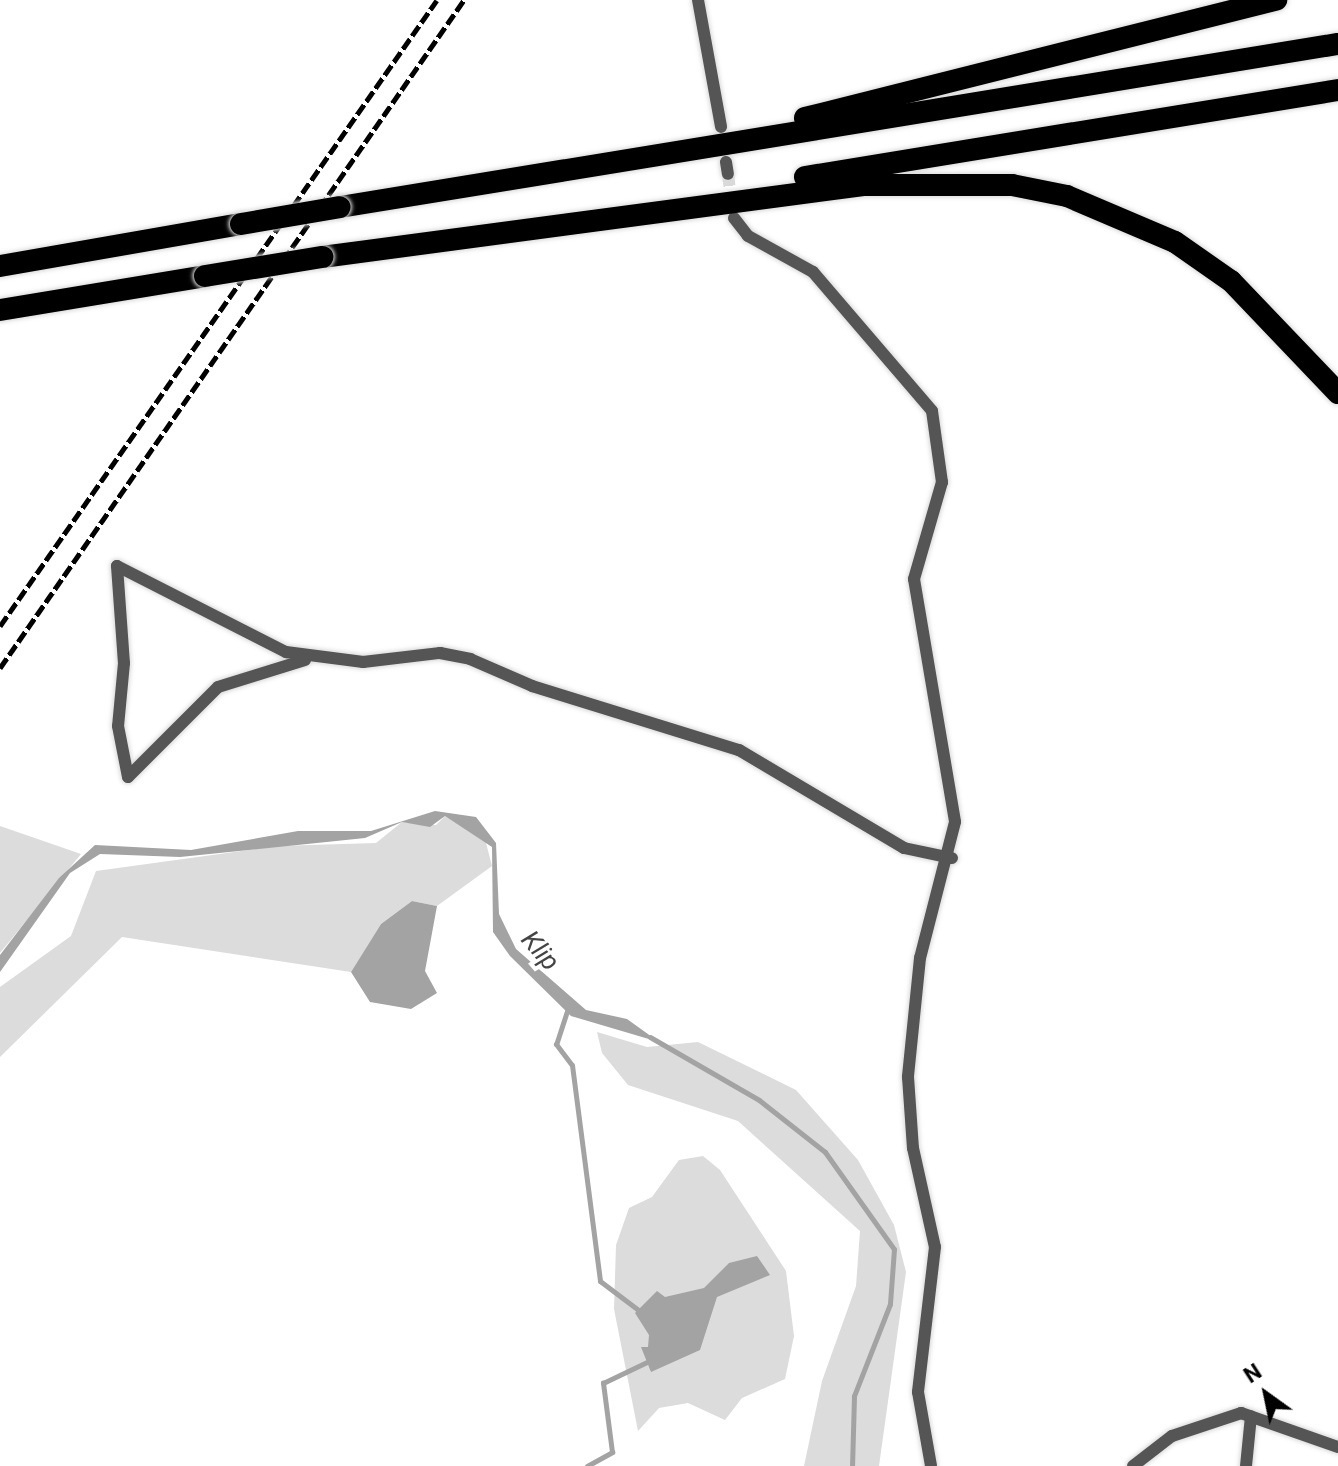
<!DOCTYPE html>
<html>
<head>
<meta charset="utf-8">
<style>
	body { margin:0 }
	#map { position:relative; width:1338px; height:1466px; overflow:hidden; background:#fff; font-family:Roboto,sans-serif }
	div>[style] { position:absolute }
	.green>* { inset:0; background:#dcdcdc }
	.water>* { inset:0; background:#a3a3a3 }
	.stream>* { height:5px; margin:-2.5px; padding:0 2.5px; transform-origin:2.5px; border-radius:2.5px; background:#a3a3a3 }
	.street-tunnel>* { height:12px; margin-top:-6px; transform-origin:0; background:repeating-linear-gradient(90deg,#d9d9d9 0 12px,transparent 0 18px) }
	.roads { filter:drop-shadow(0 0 2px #dbdbdb) drop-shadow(0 0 2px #dbdbdb) }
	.street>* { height:12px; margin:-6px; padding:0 6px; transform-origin:6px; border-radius:6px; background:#555 }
	.highway>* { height:22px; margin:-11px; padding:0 11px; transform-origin:11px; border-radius:11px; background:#000 }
	.rail>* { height:5px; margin-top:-2.5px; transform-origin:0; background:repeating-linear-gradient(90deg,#000 0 12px,transparent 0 16px) }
	.bridges { filter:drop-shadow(0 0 2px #dbdbdb) drop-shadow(0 0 2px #dbdbdb) }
	.highway-bridge>* { height:22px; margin:-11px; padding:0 11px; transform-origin:11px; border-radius:11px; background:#000 }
	span { translate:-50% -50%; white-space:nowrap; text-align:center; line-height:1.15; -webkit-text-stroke:8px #fff; paint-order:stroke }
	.water-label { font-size:26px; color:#444; font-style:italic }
	.north { position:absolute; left:1226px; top:1354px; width:80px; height:80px; -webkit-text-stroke:6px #fff; paint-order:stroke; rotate:327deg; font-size:22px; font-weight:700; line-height:32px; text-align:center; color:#000 }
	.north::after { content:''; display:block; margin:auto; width:28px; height:36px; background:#000; clip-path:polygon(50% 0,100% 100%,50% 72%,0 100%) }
</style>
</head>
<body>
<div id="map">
	<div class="green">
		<div style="clip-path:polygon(445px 816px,485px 839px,492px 866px,437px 906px,412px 901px,381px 924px,351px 972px,122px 937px,0 1057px,0 987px,71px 936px,96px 871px,277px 846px,376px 843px,402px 822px,436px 825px)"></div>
		<div style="clip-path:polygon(0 826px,81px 854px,0 953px)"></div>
		<div style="clip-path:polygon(597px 1032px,647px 1047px,698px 1042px,796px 1090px,858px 1160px,894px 1225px,906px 1272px,879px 1466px,804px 1466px,822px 1381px,856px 1286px,860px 1231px,738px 1121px,628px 1085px,602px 1053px)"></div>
		<div style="clip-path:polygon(703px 1156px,720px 1170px,786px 1271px,794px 1336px,785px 1379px,742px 1398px,725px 1420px,688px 1403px,659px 1408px,638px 1431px,614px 1309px,616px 1245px,629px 1208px,652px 1197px,679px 1160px)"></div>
	</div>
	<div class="water">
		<div style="clip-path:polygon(435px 811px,476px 817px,496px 843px,499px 914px,516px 949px,586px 1010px,627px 1019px,659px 1042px,571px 1016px,510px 956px,493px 932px,492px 847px,445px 816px,430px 827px,402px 822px,365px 838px,180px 857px,100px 854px,70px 873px,0 972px,0 955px,59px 878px,95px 845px,191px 850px,298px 831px,371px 831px)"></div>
		<div style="clip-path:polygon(412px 901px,437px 906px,425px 971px,437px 993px,411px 1009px,370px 1002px,351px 972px,381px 924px)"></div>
		<div style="clip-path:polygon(757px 1256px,770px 1275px,717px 1297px,700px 1350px,651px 1372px,641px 1347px,648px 1347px,649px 1335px,635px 1313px,657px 1291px,665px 1297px,704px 1288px,729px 1263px)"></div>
	</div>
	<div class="stream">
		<div style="left:567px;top:1011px;width:35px;rotate:108deg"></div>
		<div style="left:556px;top:1044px;width:26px;rotate:53deg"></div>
		<div style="left:572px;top:1065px;width:218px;rotate:82.6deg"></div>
		<div style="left:600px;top:1281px;width:56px;rotate:37.1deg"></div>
		<div style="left:650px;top:1037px;width:126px;rotate:30deg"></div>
		<div style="left:759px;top:1100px;width:84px;rotate:38.2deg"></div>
		<div style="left:825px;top:1152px;width:119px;rotate:54.6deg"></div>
		<div style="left:894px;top:1249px;width:55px;rotate:94.2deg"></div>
		<div style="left:890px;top:1304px;width:99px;rotate:111.4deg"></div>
		<div style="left:854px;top:1396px;width:70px;rotate:91.6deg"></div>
		<div style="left:587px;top:1466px;width:29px;rotate:-29deg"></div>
		<div style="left:612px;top:1452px;width:70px;rotate:-97.4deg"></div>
		<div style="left:603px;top:1383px;width:51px;rotate:-25.6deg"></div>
	</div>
	<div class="street-tunnel">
		<div style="left:728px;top:174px;width:32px;rotate:83deg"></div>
	</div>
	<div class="roads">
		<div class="street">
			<div style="left:698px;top:0;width:129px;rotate:79.7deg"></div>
			<div style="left:726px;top:162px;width:12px;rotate:81deg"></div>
			<div style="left:734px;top:218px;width:23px;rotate:52deg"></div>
			<div style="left:748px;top:236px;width:74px;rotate:29deg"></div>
			<div style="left:813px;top:272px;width:183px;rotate:49.4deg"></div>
			<div style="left:932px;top:411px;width:72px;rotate:82deg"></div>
			<div style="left:942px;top:482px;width:101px;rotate:106.1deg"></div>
			<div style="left:914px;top:579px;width:246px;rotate:80.4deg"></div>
			<div style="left:955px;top:822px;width:140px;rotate:104.4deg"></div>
			<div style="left:920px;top:958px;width:120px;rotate:95.8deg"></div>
			<div style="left:908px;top:1077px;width:71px;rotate:86deg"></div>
			<div style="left:913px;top:1148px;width:101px;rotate:77.5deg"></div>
			<div style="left:935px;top:1247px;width:146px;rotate:96.7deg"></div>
			<div style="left:918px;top:1392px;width:75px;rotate:80deg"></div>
			<div style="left:117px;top:566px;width:190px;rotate:27deg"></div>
			<div style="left:286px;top:652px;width:78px;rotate:7.4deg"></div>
			<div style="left:363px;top:662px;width:78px;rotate:-6.7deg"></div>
			<div style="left:440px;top:653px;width:31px;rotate:11deg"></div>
			<div style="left:470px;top:659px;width:68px;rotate:23.5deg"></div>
			<div style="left:532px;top:686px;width:217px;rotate:17.2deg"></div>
			<div style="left:739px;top:750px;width:192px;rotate:30.7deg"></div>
			<div style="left:904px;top:848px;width:49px;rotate:11.8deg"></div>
			<div style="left:117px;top:566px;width:97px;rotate:85.9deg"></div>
			<div style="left:124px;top:663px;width:63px;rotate:95.4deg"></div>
			<div style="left:118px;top:726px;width:52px;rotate:78.9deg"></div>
			<div style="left:128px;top:777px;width:127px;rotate:-45deg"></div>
			<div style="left:218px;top:687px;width:91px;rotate:-17.2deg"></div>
			<div style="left:1133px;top:1466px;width:49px;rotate:-37.6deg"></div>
			<div style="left:1172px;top:1436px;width:73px;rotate:-18.4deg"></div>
			<div style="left:1241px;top:1413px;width:103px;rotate:19.3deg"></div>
			<div style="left:1246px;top:1466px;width:50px;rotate:-84.3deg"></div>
		</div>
		<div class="highway">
			<div style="left:805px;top:118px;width:486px;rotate:-14.1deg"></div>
			<div style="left:805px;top:177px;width:540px;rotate:-9.27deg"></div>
			<div style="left:340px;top:207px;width:1011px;rotate:-9.28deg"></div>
			<div style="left:322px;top:257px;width:546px;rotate:-7.58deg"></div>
			<div style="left:863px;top:185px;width:149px"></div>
			<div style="left:1012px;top:185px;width:56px;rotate:11.3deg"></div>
			<div style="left:1067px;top:196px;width:117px;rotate:23.1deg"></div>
			<div style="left:1175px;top:242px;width:68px;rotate:34.9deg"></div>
			<div style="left:1231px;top:281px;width:155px;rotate:46.3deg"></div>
			<div style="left:0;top:266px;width:245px;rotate:-9.9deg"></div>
			<div style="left:0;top:310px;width:208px;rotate:-9.4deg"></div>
		</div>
	</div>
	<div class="rail">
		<div style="left:0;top:626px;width:763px;rotate:-55.08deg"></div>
		<div style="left:0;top:668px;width:813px;rotate:-55.22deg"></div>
	</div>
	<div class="bridges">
		<div class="highway-bridge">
			<div style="left:241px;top:224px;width:100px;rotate:-9.7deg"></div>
			<div style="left:205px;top:276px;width:119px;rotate:-9.2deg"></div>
		</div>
	</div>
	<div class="water-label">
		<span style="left:540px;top:951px;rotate:49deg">Klip</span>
	</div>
	<div class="north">N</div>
</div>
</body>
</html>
